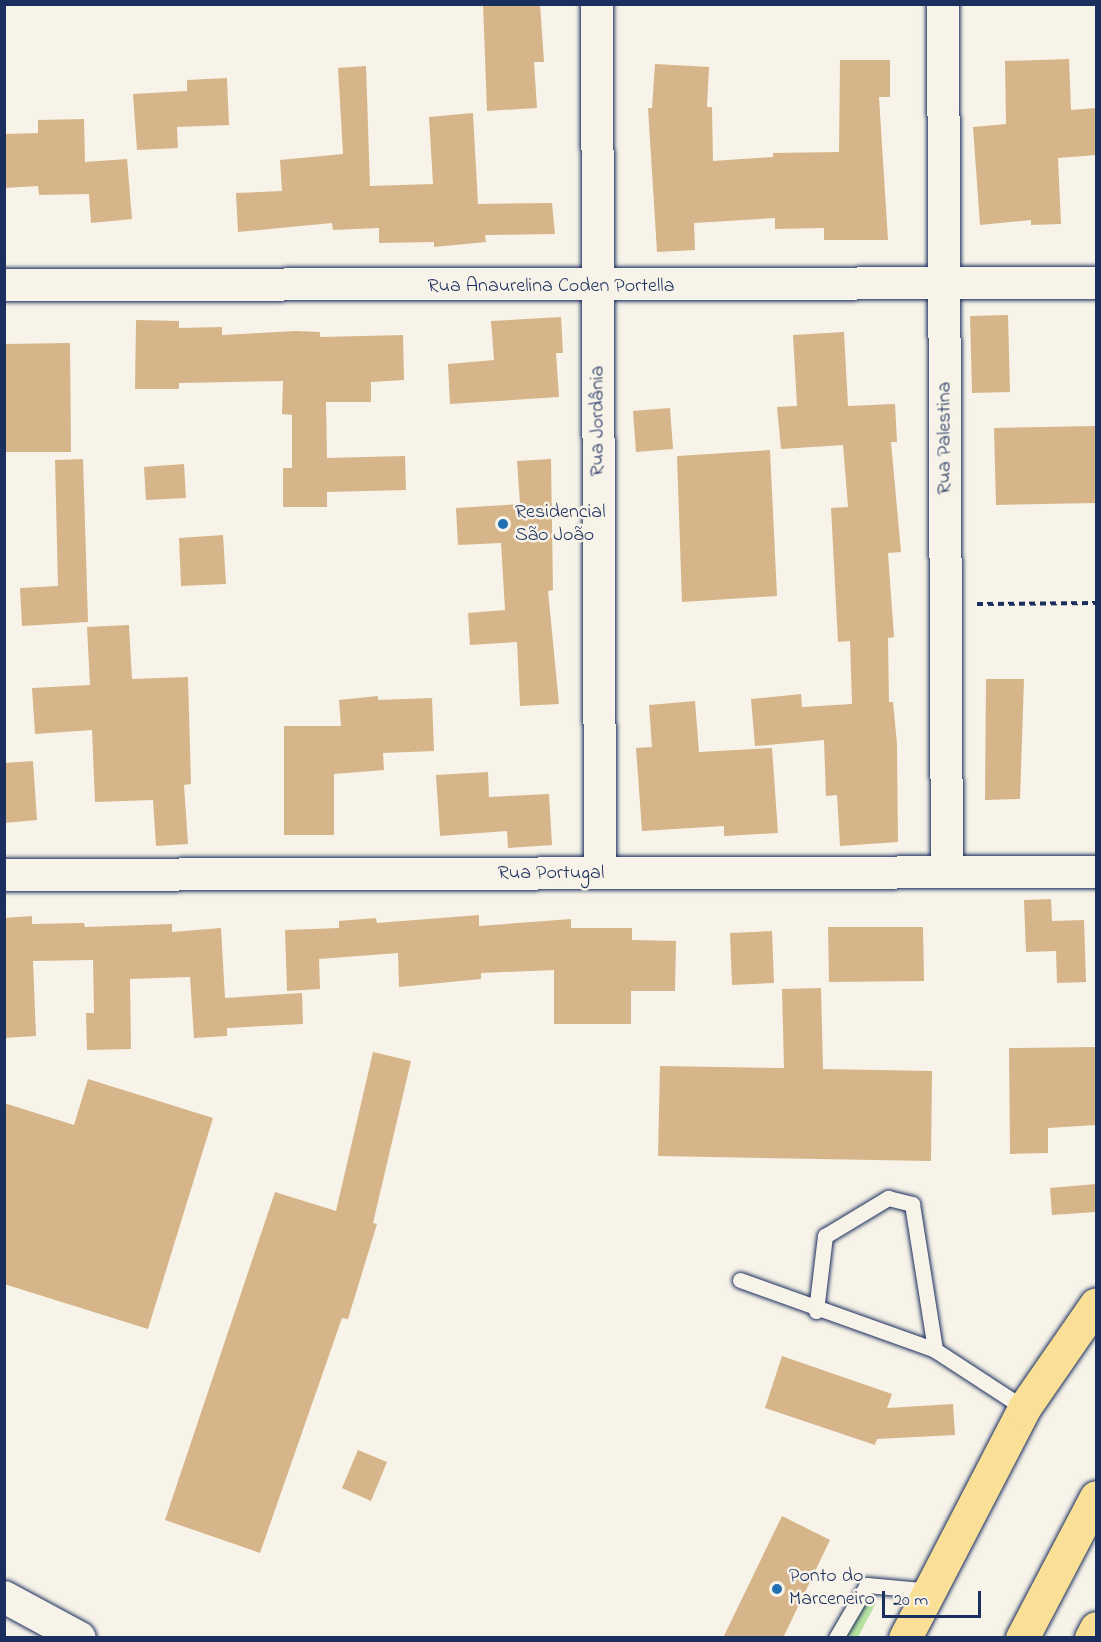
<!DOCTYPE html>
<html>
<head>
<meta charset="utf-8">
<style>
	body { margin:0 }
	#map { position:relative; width:1101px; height:1642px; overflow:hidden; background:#f7f3e8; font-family:"Indie Flower",sans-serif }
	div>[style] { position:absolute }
	.green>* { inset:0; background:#b8e4a1 }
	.building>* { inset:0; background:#d7b58a }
	.path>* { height:4px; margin-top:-2px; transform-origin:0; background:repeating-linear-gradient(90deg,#1b2f5e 0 6px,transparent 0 10.5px) }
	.roads { filter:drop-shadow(0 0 2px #1b2f5e) drop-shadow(0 0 2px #1b2f5e) }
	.lane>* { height:15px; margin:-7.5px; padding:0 7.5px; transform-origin:7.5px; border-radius:7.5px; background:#f7f3e8 }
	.street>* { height:32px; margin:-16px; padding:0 16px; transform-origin:16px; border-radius:16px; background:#f7f3e8 }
	.highway>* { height:33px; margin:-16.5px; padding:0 16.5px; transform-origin:16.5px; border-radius:16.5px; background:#fadf96 }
	.dots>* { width:16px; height:16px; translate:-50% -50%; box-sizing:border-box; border:3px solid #f7f3e8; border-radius:50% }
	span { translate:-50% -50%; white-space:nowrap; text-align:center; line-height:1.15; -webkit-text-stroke:5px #f7f3e8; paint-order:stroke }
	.street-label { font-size:20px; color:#1b2f5e }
	.poi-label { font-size:20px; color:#1b2f5e }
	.left { translate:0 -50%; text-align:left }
	.frame { position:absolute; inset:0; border:6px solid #1b2f5e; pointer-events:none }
	.scale { position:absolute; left:882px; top:1591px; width:99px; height:27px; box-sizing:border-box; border:3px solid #1b2f5e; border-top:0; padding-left:8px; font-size:18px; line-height:21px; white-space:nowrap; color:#1b2f5e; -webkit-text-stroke:4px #f7f3e8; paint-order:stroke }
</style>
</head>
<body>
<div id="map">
	<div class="green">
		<div style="clip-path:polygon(866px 1599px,876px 1603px,858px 1637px,845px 1638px)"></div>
	</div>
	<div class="building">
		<div style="clip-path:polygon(483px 4px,540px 4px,544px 62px,534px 62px,537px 108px,487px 111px)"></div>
		<div style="clip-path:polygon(1069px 59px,1071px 110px,1096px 108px,1096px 155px,1058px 158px,1061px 224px,1031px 225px,1031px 220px,980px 225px,973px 127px,1006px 124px,1005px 61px)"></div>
		<div style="clip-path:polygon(840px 60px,890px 60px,890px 97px,879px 97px,888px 240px,824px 240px,824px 228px,775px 229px,775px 218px,694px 223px,695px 250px,657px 252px,648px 108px,652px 108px,655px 64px,709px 67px,707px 107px,712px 107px,713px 161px,773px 157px,773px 153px,839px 152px)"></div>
		<div style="clip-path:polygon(366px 66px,370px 186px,433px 184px,429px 117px,473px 113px,478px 204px,552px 203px,555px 234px,485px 235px,486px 242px,434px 247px,434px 242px,379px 243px,379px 228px,333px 230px,332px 223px,238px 232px,236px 193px,282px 191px,280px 160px,343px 154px,338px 68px)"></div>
		<div style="clip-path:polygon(227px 78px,229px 125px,177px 127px,178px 148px,137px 150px,133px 94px,187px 91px,187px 80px)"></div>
		<div style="clip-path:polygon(84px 119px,85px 162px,127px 159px,132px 219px,91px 223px,89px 194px,39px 195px,38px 186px,4px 188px,4px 134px,38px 133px,38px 120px)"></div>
		<div style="clip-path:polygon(1008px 315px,1010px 392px,972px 393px,970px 316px)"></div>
		<div style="clip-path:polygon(561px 317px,563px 353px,556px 353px,559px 397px,450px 404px,448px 364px,494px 360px,491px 321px)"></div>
		<div style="clip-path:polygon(136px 320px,179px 321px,179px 328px,222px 327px,222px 335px,296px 331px,320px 332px,320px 337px,403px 335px,404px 380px,371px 382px,371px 402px,326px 402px,327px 458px,405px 456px,406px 490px,327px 492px,327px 507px,283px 507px,283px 468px,292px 468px,292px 415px,282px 414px,283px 381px,179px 383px,179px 389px,135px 389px)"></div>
		<div style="clip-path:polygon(844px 332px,848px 406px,895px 404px,897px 442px,891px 442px,901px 552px,888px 553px,894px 637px,888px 638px,889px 702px,893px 702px,897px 744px,898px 842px,840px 846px,837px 795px,826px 796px,824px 740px,755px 746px,751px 699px,801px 694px,802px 707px,852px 704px,850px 641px,838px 642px,831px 508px,848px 507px,843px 445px,781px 449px,777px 407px,797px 406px,793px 335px)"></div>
		<div style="clip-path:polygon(70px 343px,71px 452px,4px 452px,4px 344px)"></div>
		<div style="clip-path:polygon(670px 408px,673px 449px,636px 452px,633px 411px)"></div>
		<div style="clip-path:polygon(1096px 426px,1096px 503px,996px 505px,994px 428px)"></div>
		<div style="clip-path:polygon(770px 450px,777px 596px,682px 602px,677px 456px)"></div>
		<div style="clip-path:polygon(83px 459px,88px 622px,22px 626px,20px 588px,58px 586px,55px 460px)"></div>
		<div style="clip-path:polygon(551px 459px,553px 590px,548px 591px,559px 704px,520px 706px,517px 642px,470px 645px,468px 613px,505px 610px,501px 543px,458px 545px,456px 508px,520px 504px,517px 461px)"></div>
		<div style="clip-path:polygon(184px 464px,186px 498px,146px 500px,144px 467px)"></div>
		<div style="clip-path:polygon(223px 535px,226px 584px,181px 586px,179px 538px)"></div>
		<div style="clip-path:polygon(129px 625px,132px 679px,188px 677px,191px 784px,184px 785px,188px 844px,156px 846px,153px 800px,95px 802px,92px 730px,35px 734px,32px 688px,90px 685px,87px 627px)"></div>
		<div style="clip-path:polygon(986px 679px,1024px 679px,1020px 799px,985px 800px)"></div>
		<div style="clip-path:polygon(378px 696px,378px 700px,432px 698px,434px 751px,383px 753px,384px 770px,334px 774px,334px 835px,284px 835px,284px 726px,341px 726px,339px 700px)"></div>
		<div style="clip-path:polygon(695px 701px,699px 752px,772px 748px,778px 833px,724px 836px,724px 826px,642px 831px,636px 748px,652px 747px,649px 705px)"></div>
		<div style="clip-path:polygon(33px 761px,37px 820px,4px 823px,4px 763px)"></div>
		<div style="clip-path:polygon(488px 772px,489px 797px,549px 794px,552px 845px,508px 848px,507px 831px,440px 836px,436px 775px)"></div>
		<div style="clip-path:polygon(1051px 899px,1052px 921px,1084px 920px,1086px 982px,1057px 983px,1056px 951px,1026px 952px,1024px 900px)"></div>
		<div style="clip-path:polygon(479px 915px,479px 926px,571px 919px,571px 928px,632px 928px,632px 940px,676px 941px,675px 991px,631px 991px,631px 1024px,554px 1024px,554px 970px,481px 973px,481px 979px,399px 987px,398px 953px,319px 959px,320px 989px,287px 991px,285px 930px,339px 928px,339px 921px,376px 918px,377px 923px)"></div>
		<div style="clip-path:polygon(32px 916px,32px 924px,84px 923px,85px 927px,172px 924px,172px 932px,221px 928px,225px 998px,302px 993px,303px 1024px,227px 1028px,227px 1036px,194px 1038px,190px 977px,130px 979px,131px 1049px,87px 1050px,86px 1013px,94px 1013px,93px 960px,33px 961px,36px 1036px,4px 1038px,4px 918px)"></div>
		<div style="clip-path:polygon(828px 927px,923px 927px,924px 981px,829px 982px)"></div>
		<div style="clip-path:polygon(772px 931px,774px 983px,732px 985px,730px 933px)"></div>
		<div style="clip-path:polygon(821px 988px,823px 1069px,932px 1071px,931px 1161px,658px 1156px,660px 1066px,784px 1068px,782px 989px)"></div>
		<div style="clip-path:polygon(1096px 1047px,1096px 1125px,1048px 1128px,1048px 1153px,1010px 1154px,1009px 1048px)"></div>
		<div style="clip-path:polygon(373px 1052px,411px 1061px,373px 1223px,377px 1224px,348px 1319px,342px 1318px,260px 1553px,165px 1520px,275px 1192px,336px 1211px)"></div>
		<div style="clip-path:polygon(88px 1079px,213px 1118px,148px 1329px,4px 1284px,4px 1103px,74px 1125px)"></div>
		<div style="clip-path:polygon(1096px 1184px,1096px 1212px,1052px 1215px,1050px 1188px)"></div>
		<div style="clip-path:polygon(782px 1356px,892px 1394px,887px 1408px,953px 1404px,955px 1435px,877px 1439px,875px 1445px,765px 1408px)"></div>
		<div style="clip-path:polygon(358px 1450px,387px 1462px,371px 1501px,342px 1488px)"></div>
		<div style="clip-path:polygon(782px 1516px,830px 1540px,783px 1638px,723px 1638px)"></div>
	</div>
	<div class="path">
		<div style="left:977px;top:604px;width:119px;rotate:-0.5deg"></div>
	</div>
	<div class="roads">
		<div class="lane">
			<div style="left:740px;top:1280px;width:207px;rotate:19.7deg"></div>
			<div style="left:935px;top:1350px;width:106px;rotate:33.1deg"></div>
			<div style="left:816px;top:1311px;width:76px;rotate:-83.2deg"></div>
			<div style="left:825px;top:1236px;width:74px;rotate:-31.1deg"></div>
			<div style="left:888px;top:1198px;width:25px;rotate:14deg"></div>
			<div style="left:912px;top:1204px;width:148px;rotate:81deg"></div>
			<div style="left:836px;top:1638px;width:61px;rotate:-59.7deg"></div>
			<div style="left:867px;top:1585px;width:65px;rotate:5.3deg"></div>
		</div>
		<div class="street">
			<div style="left:597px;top:4px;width:869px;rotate:89.8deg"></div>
			<div style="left:943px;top:4px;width:868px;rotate:89.74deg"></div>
			<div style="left:4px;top:285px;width:1092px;rotate:-0.1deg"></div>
			<div style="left:4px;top:875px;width:1092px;rotate:-0.16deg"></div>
			<div style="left:4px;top:1597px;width:86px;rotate:28.3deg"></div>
		</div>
		<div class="highway">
			<div style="left:905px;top:1638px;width:259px;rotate:-62.6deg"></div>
			<div style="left:1024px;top:1408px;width:126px;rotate:-55.3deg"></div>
			<div style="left:1022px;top:1638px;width:159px;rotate:-62.3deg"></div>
			<div style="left:1091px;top:1638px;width:11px;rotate:-63deg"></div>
		</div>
	</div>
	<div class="dots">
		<div style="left:503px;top:524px;background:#1f6fb2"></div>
		<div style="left:777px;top:1589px;background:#1f6fb2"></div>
	</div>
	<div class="street-label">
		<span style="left:551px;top:286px">Rua Anaurelina Coden Portella</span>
		<span style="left:598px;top:421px;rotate:-90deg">Rua Jordânia</span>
		<span style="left:945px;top:438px;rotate:-90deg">Rua Palestina</span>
		<span style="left:551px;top:873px">Rua Portugal</span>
	</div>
	<div class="poi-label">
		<span class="left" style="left:515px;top:524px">Residencial<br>São João</span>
		<span class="left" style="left:789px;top:1588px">Ponto do<br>Marceneiro</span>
	</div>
	<div class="frame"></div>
	<div class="scale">20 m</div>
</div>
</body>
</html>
